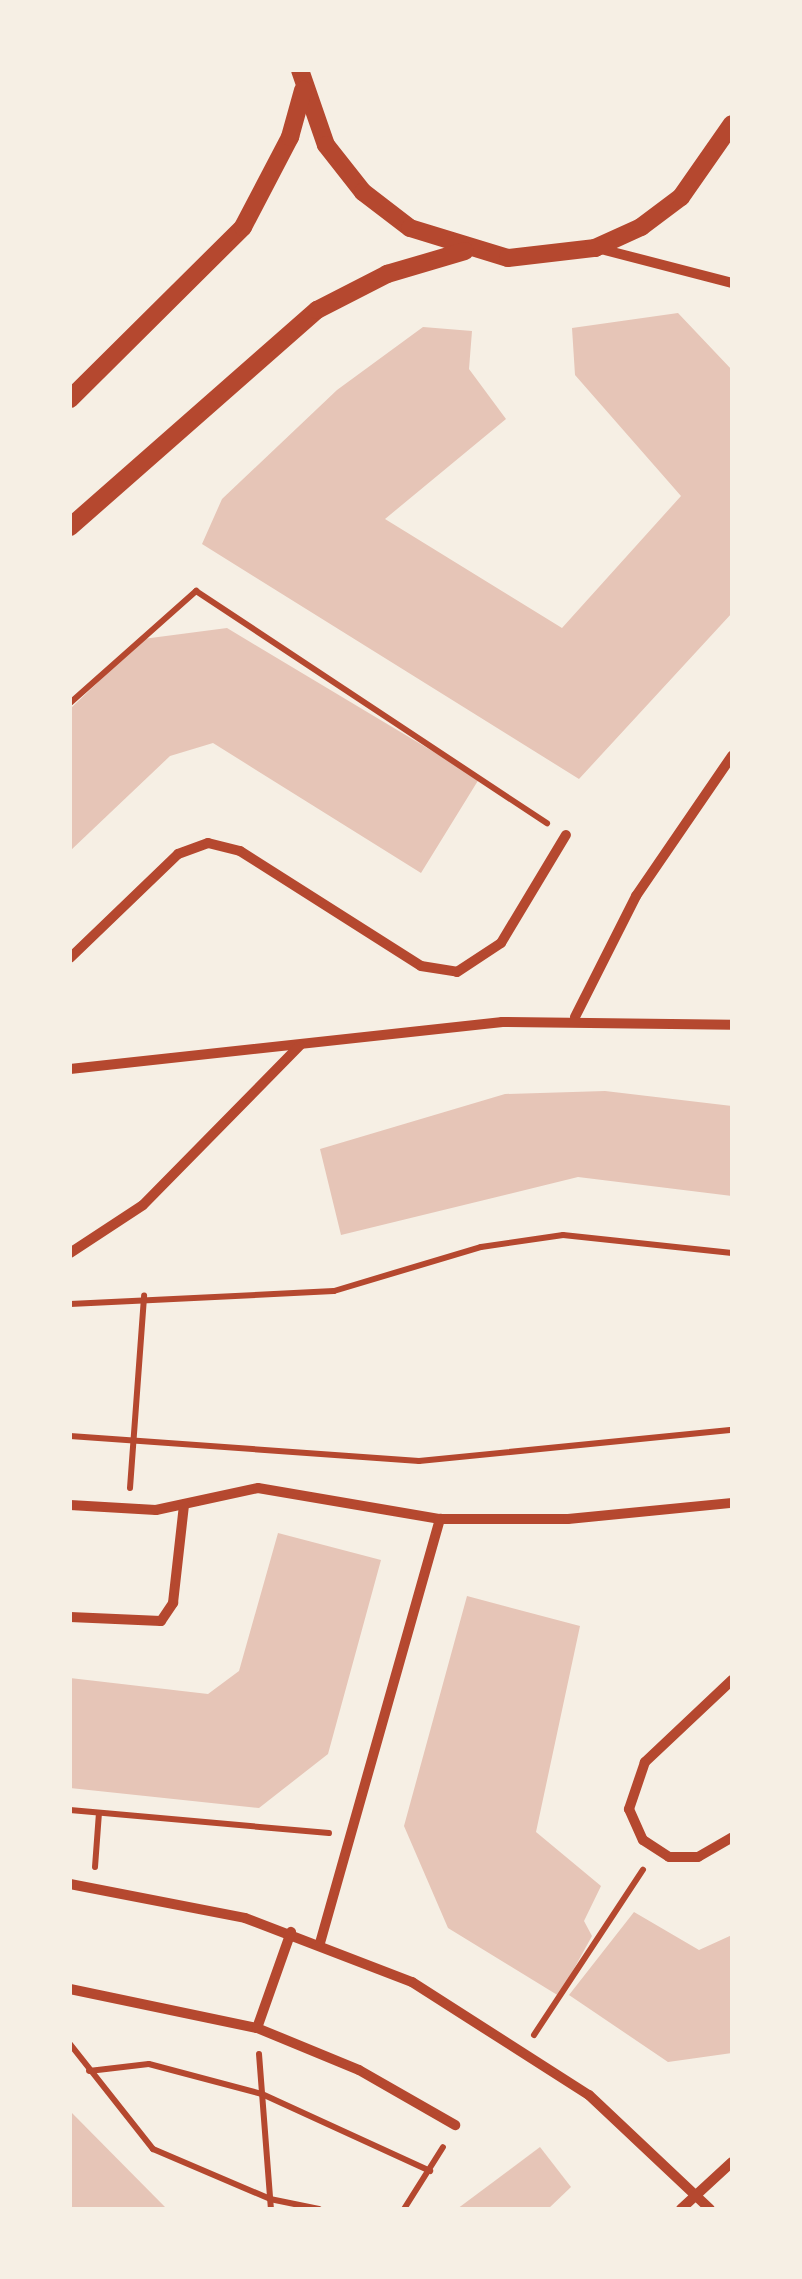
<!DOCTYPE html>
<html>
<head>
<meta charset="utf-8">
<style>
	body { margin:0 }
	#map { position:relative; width:802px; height:2279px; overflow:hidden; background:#f6efe4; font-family:"DejaVu Sans",sans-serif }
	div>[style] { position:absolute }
	.building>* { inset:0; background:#e6c5b7 }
	.path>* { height:6px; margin:-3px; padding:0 3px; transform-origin:3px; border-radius:3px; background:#b5482f }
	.minor>* { height:10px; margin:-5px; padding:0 5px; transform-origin:5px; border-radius:5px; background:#b5482f }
	.tertiary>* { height:18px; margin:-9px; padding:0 9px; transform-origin:9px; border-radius:9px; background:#b5482f }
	span { translate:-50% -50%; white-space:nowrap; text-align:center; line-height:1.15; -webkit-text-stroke:8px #f6efe4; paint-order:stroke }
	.frame { position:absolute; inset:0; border:72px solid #f6efe4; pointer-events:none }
</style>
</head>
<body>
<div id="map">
	<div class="building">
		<div style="clip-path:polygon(678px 313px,732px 370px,732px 613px,579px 779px,202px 544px,222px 499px,337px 390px,423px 327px,472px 331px,469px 369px,506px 419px,385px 519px,562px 628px,681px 496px,575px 375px,572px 328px)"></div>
		<div style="clip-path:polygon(227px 628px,479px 779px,421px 873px,213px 743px,170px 756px,70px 851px,70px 709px,143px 639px)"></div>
		<div style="clip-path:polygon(605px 1091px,732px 1106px,732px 1196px,578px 1177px,341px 1235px,320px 1149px,505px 1094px)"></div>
		<div style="clip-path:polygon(278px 1533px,381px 1560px,328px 1754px,259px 1808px,70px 1788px,70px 1678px,208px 1694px,239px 1671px)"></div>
		<div style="clip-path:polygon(467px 1596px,580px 1626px,536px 1832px,601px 1886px,584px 1921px,592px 1936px,559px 1996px,448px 1928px,404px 1826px)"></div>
		<div style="clip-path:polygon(634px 1912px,699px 1950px,732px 1935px,732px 2053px,668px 2062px,569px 1995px)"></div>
		<div style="clip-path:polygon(70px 2111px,167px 2209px,70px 2209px)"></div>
		<div style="clip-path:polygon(540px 2147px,571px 2187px,548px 2209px,457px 2209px)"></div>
	</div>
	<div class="path">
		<div style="left:70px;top:703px;width:169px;rotate:-41.6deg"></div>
		<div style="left:196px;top:591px;width:421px;rotate:33.5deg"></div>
		<div style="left:70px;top:1304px;width:264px;rotate:-2.8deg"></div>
		<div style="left:334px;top:1291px;width:153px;rotate:-16.7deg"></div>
		<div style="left:481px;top:1247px;width:83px;rotate:-8.3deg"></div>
		<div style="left:563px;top:1235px;width:170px;rotate:6.1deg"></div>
		<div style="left:70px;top:1436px;width:350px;rotate:4.1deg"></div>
		<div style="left:419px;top:1461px;width:315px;rotate:-5.7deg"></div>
		<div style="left:130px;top:1488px;width:193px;rotate:-85.8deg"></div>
		<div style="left:70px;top:1810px;width:260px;rotate:5.1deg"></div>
		<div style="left:95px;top:1867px;width:54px;rotate:-85.8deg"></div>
		<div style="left:534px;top:2035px;width:198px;rotate:-56.6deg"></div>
		<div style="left:70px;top:2044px;width:134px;rotate:51.7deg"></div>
		<div style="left:153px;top:2149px;width:127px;rotate:23.1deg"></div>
		<div style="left:270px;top:2199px;width:50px;rotate:11.5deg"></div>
		<div style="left:259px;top:2054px;width:155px;rotate:85.6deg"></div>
		<div style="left:89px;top:2071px;width:60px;rotate:-6.7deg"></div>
		<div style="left:149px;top:2064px;width:117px;rotate:14.9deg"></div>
		<div style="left:262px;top:2094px;width:185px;rotate:24.6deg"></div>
		<div style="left:404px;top:2209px;width:73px;rotate:-57.8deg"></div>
	</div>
	<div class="minor">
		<div style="left:601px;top:249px;width:135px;rotate:14.5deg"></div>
		<div style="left:70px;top:958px;width:150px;rotate:-43.9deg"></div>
		<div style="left:178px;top:854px;width:32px;rotate:-20deg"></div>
		<div style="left:208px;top:843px;width:33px;rotate:14deg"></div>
		<div style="left:240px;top:851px;width:214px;rotate:32.4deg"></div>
		<div style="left:421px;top:966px;width:36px;rotate:9deg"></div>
		<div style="left:457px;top:972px;width:53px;rotate:-33.4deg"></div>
		<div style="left:501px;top:943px;width:126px;rotate:-59deg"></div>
		<div style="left:575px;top:1017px;width:136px;rotate:-63.2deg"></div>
		<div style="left:636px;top:896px;width:170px;rotate:-55.6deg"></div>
		<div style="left:70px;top:1069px;width:435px;rotate:-6.2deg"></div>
		<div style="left:502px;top:1022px;width:230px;rotate:0.7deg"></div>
		<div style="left:70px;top:1253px;width:87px;rotate:-33.3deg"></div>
		<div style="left:143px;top:1205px;width:224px;rotate:-45.5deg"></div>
		<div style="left:70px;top:1505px;width:86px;rotate:3.3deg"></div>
		<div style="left:156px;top:1510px;width:104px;rotate:-12.2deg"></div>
		<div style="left:258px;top:1488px;width:185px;rotate:9.7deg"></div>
		<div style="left:440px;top:1519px;width:128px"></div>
		<div style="left:568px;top:1519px;width:165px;rotate:-5.6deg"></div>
		<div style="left:70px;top:1617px;width:91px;rotate:2.5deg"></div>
		<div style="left:161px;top:1621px;width:22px;rotate:-56deg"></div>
		<div style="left:173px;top:1603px;width:99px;rotate:-83.6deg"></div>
		<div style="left:732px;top:1680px;width:120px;rotate:136.7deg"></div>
		<div style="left:645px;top:1762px;width:50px;rotate:108.8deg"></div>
		<div style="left:629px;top:1809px;width:34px;rotate:66deg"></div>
		<div style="left:643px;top:1840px;width:31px;rotate:33deg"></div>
		<div style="left:669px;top:1857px;width:29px"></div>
		<div style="left:698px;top:1857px;width:39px;rotate:-30deg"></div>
		<div style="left:70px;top:1884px;width:178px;rotate:11deg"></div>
		<div style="left:245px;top:1918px;width:179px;rotate:21deg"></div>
		<div style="left:412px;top:1982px;width:210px;rotate:32.6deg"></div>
		<div style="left:589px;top:2095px;width:166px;rotate:43.3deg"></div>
		<div style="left:320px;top:1943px;width:441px;rotate:-74.2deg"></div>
		<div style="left:70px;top:1989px;width:191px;rotate:11.8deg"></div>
		<div style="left:257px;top:2028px;width:110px;rotate:22.4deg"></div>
		<div style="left:359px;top:2070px;width:111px;rotate:29.8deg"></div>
		<div style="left:257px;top:2028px;width:102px;rotate:-70.5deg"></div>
		<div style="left:681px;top:2209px;width:69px;rotate:-42.7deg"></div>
	</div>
	<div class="tertiary">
		<div style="left:300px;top:70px;width:79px;rotate:70.9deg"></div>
		<div style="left:326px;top:145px;width:60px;rotate:51.8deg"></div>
		<div style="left:363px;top:192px;width:59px;rotate:37.5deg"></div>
		<div style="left:410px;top:228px;width:102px;rotate:17deg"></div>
		<div style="left:508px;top:258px;width:88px;rotate:-6.6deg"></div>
		<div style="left:595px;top:248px;width:51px;rotate:-24.5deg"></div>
		<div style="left:641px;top:227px;width:50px;rotate:-36.9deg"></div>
		<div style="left:681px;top:197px;width:89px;rotate:-55.1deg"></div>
		<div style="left:70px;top:399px;width:244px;rotate:-44.8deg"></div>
		<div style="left:243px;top:227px;width:102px;rotate:-62.4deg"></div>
		<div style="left:290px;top:137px;width:49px;rotate:-74.5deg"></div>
		<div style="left:70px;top:527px;width:329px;rotate:-41.3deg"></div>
		<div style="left:317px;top:310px;width:79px;rotate:-27.2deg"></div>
		<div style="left:387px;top:274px;width:81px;rotate:-16.4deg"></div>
	</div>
	<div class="frame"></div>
</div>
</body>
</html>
